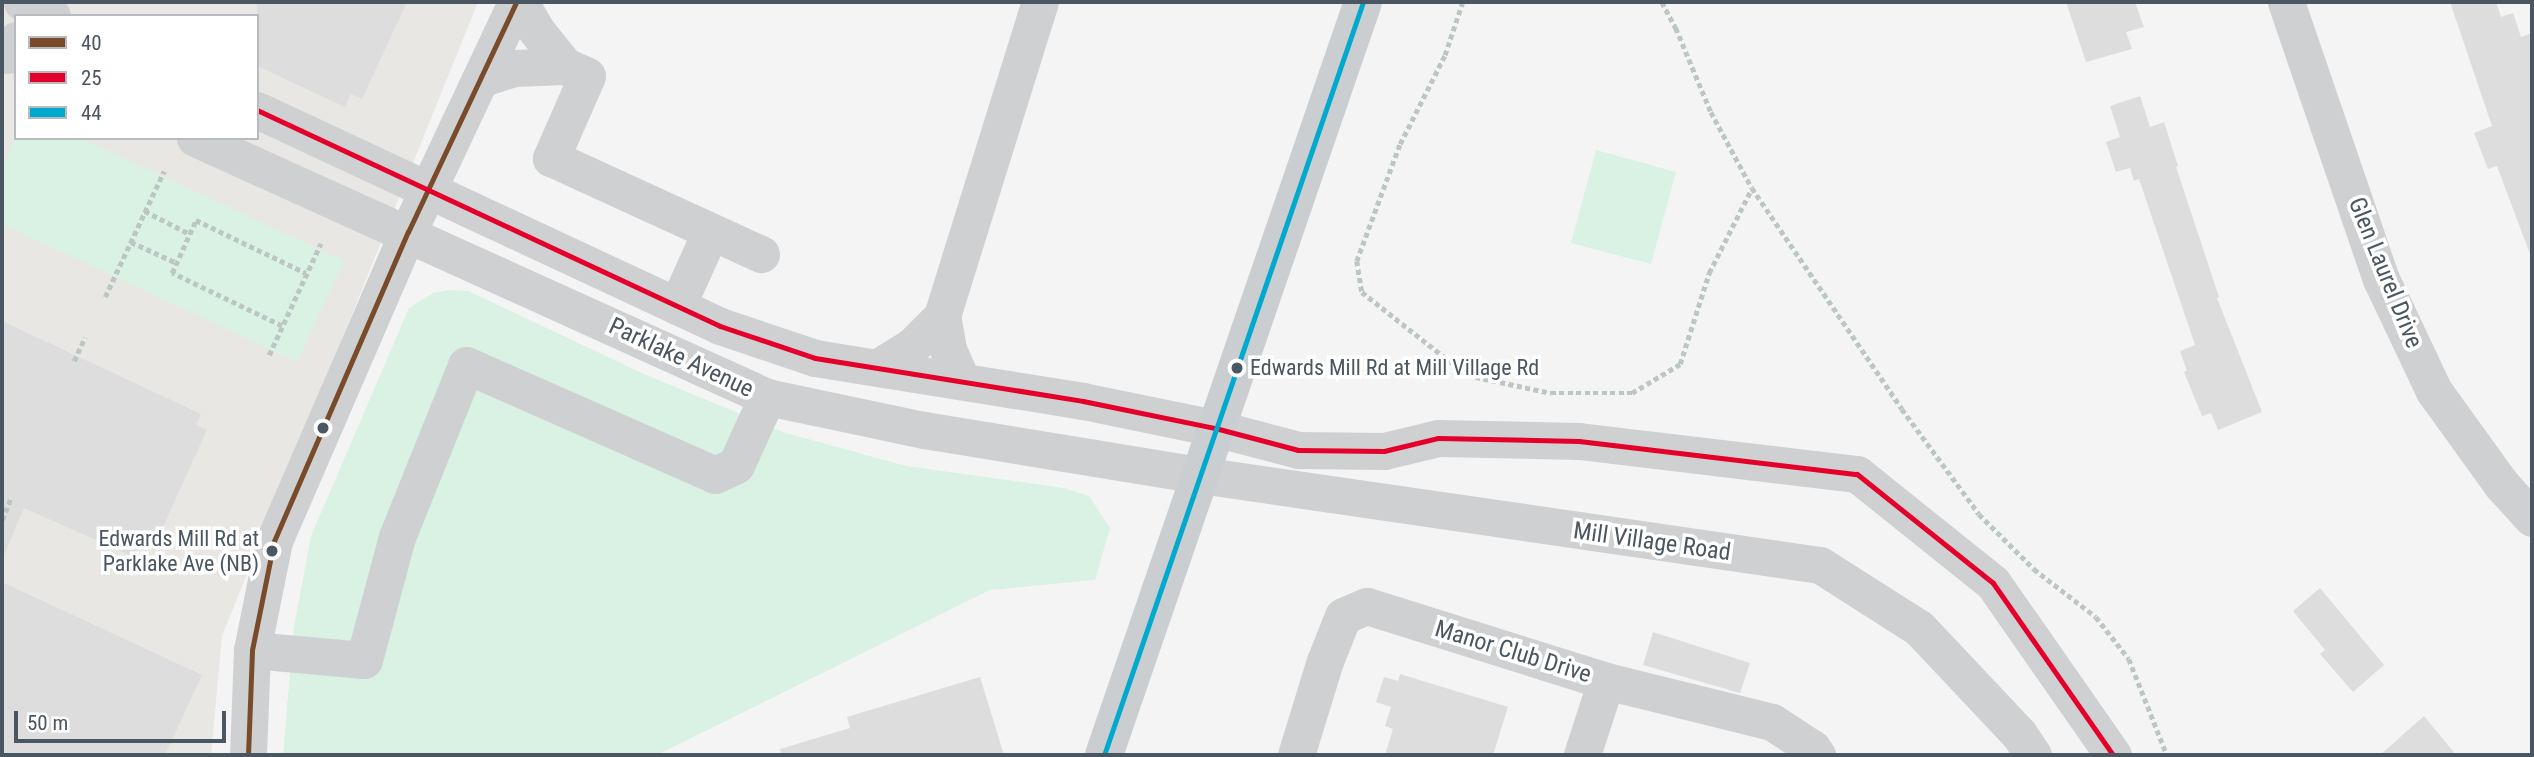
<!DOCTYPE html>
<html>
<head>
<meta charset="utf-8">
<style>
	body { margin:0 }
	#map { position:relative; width:2534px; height:757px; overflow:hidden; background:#f4f4f4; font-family:"Roboto Condensed",sans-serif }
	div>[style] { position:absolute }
	.commercial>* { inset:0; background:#e8e7e3 }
	.green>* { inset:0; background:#d9f2e3 }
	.building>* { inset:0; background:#ddddde }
	.path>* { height:4.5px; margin-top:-2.25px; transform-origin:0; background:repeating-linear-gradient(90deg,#bcc7c4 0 5px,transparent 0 8.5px) }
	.minor>* { height:37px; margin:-18.5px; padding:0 18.5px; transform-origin:18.5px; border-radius:18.5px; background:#ced0d2 }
	.major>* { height:38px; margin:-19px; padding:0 19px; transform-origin:19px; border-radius:19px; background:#caced1 }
	.bus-1>* { height:5px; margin:-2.5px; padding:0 2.5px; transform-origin:2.5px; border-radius:2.5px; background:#7a4b2a }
	.bus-2>* { height:5px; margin:-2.5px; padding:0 2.5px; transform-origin:2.5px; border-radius:2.5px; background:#e4002b }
	.bus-3>* { height:5px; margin:-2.5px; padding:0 2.5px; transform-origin:2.5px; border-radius:2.5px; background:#00a9ce }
	.dots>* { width:19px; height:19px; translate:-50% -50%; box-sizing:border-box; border:4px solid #fff; border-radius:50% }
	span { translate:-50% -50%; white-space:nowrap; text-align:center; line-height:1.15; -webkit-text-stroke:7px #fff; paint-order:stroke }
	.bus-label { font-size:22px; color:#4a5661 }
	.left { translate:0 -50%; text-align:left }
	.right { translate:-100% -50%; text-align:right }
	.street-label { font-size:24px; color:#4a5661 }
	.frame { position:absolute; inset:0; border:4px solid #4a5661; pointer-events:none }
	.legend { position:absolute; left:14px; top:14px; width:245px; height:126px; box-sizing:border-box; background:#fff; border:2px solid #b7bbc0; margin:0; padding:9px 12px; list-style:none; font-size:21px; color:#4a5661 }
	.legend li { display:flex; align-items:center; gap:14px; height:35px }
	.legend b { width:35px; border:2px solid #b7bbc0 }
	.scale { position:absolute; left:14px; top:711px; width:212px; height:32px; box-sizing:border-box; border:4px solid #4a5661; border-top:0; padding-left:9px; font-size:21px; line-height:24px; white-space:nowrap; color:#4a5661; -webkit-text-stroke:5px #fff; paint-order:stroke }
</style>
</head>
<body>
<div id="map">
	<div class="commercial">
		<div style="clip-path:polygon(evenodd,2px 2px,478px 2px,222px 636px,211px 755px,2px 755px,2px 2px,16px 16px,257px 16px,257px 138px,16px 138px,16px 16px)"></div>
	</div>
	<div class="green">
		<div style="clip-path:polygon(16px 136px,81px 138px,344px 261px,297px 362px,2px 224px,2px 170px)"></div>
		<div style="clip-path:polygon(1596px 150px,1676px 172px,1651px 264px,1571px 243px)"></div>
		<div style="clip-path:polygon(450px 290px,468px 291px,644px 374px,786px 433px,906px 466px,1064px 488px,1089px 496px,1110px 528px,1095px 580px,990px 590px,657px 755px,283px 755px,294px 627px,311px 536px,409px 308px,433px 293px)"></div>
	</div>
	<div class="building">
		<div style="clip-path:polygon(257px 2px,407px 2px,362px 99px,351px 94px,345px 107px,257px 66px)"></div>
		<div style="clip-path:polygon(2066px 2px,2135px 2px,2144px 27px,2126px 32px,2132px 49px,2086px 62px)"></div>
		<div style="clip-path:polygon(2450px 2px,2496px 2px,2501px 17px,2513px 13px,2521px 37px,2532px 33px,2532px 254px,2530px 254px,2497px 166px,2488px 169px,2474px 133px,2492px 126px)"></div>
		<div style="clip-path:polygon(2140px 96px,2150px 127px,2164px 122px,2178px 166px,2176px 167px,2219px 297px,2217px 298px,2262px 412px,2218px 430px,2211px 413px,2202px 416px,2184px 372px,2187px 371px,2180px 351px,2195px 345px,2139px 179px,2134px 181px,2130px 168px,2116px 172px,2106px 142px,2120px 137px,2110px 106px)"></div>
		<div style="clip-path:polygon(2px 321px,201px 414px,196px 425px,207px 430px,152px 551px,140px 546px,134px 557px,24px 508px,2px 560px)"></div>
		<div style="clip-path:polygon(2px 582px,202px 675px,165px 755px,2px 755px)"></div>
		<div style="clip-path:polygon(2320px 588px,2384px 665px,2353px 692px,2320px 654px,2325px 650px,2293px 611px)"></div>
		<div style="clip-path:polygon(1653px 632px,1750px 663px,1740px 693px,1643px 665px)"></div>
		<div style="clip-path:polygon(1400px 674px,1508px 707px,1493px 755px,1385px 755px,1393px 729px,1385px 726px,1391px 707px,1376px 702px,1384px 677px,1398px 681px)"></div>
		<div style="clip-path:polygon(980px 677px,1004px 755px,781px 755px,780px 749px,850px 728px,847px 717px)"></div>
		<div style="clip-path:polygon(2424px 716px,2456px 755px,2380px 755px)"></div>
	</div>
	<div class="path">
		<div style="left:1463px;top:2px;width:57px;rotate:108.4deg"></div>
		<div style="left:1445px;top:56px;width:100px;rotate:116.8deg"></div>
		<div style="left:1400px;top:145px;width:124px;rotate:110.3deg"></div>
		<div style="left:1357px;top:261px;width:31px;rotate:81deg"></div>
		<div style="left:1362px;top:292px;width:134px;rotate:38.3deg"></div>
		<div style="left:1467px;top:375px;width:86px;rotate:12.1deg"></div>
		<div style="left:1551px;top:393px;width:81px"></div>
		<div style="left:1632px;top:393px;width:56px;rotate:-31.1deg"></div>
		<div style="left:1680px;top:364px;width:96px;rotate:-72.3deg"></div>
		<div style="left:1709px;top:273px;width:95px;rotate:-63.2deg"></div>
		<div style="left:1662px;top:2px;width:30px;rotate:62deg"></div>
		<div style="left:1676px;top:28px;width:91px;rotate:67.4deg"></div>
		<div style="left:1711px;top:112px;width:86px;rotate:61.7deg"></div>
		<div style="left:1752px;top:188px;width:267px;rotate:55.8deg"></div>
		<div style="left:1902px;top:409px;width:130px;rotate:53.7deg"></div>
		<div style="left:1979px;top:514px;width:78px;rotate:45deg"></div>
		<div style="left:2034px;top:569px;width:78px;rotate:37.7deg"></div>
		<div style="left:2096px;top:617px;width:53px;rotate:51.8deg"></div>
		<div style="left:2129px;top:659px;width:103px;rotate:68.4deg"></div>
		<div style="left:145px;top:211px;width:51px;rotate:27.1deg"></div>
		<div style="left:131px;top:242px;width:51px;rotate:24.5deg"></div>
		<div style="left:105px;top:297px;width:139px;rotate:-64.9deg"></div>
		<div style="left:282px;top:326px;width:122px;rotate:-154.3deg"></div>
		<div style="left:172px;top:273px;width:58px;rotate:-65.6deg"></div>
		<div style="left:196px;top:220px;width:122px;rotate:25.7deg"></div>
		<div style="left:269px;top:355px;width:123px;rotate:-65.1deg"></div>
		<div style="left:74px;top:361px;width:26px;rotate:-65deg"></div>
		<div style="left:2px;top:520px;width:24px;rotate:-68deg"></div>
	</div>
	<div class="minor">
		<div style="left:22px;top:2px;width:33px;rotate:25deg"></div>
		<div style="left:520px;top:2px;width:32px;rotate:60deg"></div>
		<div style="left:536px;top:30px;width:46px;rotate:51.1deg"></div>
		<div style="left:2286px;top:2px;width:293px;rotate:71.1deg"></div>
		<div style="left:2381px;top:279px;width:124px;rotate:64.7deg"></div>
		<div style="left:2434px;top:391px;width:115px;rotate:54.2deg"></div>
		<div style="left:2501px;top:484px;width:46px;rotate:47.6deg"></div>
		<div style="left:8px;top:55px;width:17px;rotate:-62deg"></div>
		<div style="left:480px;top:79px;width:36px;rotate:-18deg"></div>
		<div style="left:514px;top:68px;width:51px;rotate:-2.2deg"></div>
		<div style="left:565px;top:66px;width:24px;rotate:24deg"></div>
		<div style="left:587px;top:76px;width:90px;rotate:113.7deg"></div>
		<div style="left:551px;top:158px;width:231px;rotate:24.6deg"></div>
		<div style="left:257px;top:110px;width:511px;rotate:25.01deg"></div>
		<div style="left:720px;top:326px;width:100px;rotate:18.6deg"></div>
		<div style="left:815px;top:358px;width:271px;rotate:9.1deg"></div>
		<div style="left:1083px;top:401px;width:135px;rotate:11.6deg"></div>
		<div style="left:1215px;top:428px;width:86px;rotate:14.8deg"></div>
		<div style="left:1298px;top:450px;width:86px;rotate:0.7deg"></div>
		<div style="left:1384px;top:451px;width:56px;rotate:-13.5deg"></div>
		<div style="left:1438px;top:438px;width:141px;rotate:1.2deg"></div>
		<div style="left:1579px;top:441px;width:280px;rotate:6.8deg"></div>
		<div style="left:1857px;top:474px;width:174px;rotate:38.7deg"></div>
		<div style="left:1993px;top:583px;width:210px;rotate:55.1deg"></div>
		<div style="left:195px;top:138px;width:628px;rotate:24.36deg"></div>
		<div style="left:767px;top:397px;width:160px;rotate:11.9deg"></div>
		<div style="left:924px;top:430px;width:280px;rotate:9.3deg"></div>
		<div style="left:1200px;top:475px;width:626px;rotate:8.26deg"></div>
		<div style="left:1820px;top:565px;width:117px;rotate:32.5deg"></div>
		<div style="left:1919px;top:628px;width:146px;rotate:46.7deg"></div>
		<div style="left:2019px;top:734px;width:25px;rotate:56deg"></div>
		<div style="left:677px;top:306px;width:80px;rotate:-65.7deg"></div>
		<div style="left:880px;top:366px;width:39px;rotate:-32deg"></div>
		<div style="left:913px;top:345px;width:41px;rotate:-45deg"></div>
		<div style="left:962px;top:381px;width:35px;rotate:-114deg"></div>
		<div style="left:948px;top:349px;width:34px;rotate:-100deg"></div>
		<div style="left:942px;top:316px;width:329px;rotate:-72.7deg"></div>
		<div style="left:252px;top:650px;width:112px;rotate:5.1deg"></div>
		<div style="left:364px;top:660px;width:127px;rotate:-75deg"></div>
		<div style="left:397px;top:537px;width:185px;rotate:-68.1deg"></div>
		<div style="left:466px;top:365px;width:272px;rotate:23.8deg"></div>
		<div style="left:715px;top:475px;width:23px;rotate:-25deg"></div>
		<div style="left:736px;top:465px;width:75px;rotate:-65.5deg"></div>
		<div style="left:248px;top:755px;width:105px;rotate:-87.8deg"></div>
		<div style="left:252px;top:650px;width:111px;rotate:-78.6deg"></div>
		<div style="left:274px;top:541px;width:337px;rotate:-66.6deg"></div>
		<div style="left:408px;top:232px;width:254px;rotate:-64.8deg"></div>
		<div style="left:1296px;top:755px;width:98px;rotate:-72.9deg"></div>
		<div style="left:1325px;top:661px;width:48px;rotate:-68.2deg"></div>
		<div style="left:1343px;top:616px;width:26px;rotate:-23deg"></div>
		<div style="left:1367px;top:606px;width:250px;rotate:17.4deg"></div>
		<div style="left:1606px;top:681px;width:171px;rotate:13.9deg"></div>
		<div style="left:1772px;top:722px;width:48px;rotate:33deg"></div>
		<div style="left:1812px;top:748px;width:9px;rotate:54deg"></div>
		<div style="left:1582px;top:755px;width:78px;rotate:-72deg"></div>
	</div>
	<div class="major">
		<div style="left:1104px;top:755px;width:796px;rotate:-71.02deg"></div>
	</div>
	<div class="bus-1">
		<div style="left:248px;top:755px;width:105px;rotate:-87.8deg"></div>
		<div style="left:252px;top:650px;width:111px;rotate:-78.6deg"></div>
		<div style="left:274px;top:541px;width:337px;rotate:-66.6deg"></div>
		<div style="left:408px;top:232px;width:254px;rotate:-64.8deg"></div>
	</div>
	<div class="bus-2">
		<div style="left:257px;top:110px;width:511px;rotate:25.01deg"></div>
		<div style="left:720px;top:326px;width:100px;rotate:18.6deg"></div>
		<div style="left:815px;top:358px;width:271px;rotate:9.1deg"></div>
		<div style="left:1083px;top:401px;width:135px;rotate:11.6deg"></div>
		<div style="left:1215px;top:428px;width:86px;rotate:14.8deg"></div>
		<div style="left:1298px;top:450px;width:86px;rotate:0.7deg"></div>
		<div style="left:1384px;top:451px;width:56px;rotate:-13.5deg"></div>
		<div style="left:1438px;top:438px;width:141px;rotate:1.2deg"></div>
		<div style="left:1579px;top:441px;width:280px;rotate:6.8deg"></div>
		<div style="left:1857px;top:474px;width:174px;rotate:38.7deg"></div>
		<div style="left:1993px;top:583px;width:210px;rotate:55.1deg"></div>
	</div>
	<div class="bus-3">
		<div style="left:1104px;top:755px;width:796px;rotate:-71.02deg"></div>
	</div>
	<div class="dots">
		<div style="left:1237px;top:368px;background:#4a5661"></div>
		<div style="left:323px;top:428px;background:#4a5661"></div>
		<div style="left:272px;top:551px;background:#4a5661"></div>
	</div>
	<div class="bus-label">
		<span class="left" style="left:1250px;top:368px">Edwards Mill Rd at Mill Village Rd</span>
		<span class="right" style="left:259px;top:551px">Edwards Mill Rd at<br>Parklake Ave (NB)</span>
	</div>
	<div class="street-label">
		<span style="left:2385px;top:273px;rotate:68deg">Glen Laurel Drive</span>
		<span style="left:681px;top:358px;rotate:25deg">Parklake Avenue</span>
		<span style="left:1652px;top:542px;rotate:8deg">Mill Village Road</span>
		<span style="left:1513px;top:652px;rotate:17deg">Manor Club Drive</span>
	</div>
	<div class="frame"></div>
	<ul class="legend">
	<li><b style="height:9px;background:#7a4b2a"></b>40</li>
	<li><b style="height:9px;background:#e4002b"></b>25</li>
	<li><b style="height:9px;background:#00a9ce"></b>44</li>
	</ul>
	<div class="scale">50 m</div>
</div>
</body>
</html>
